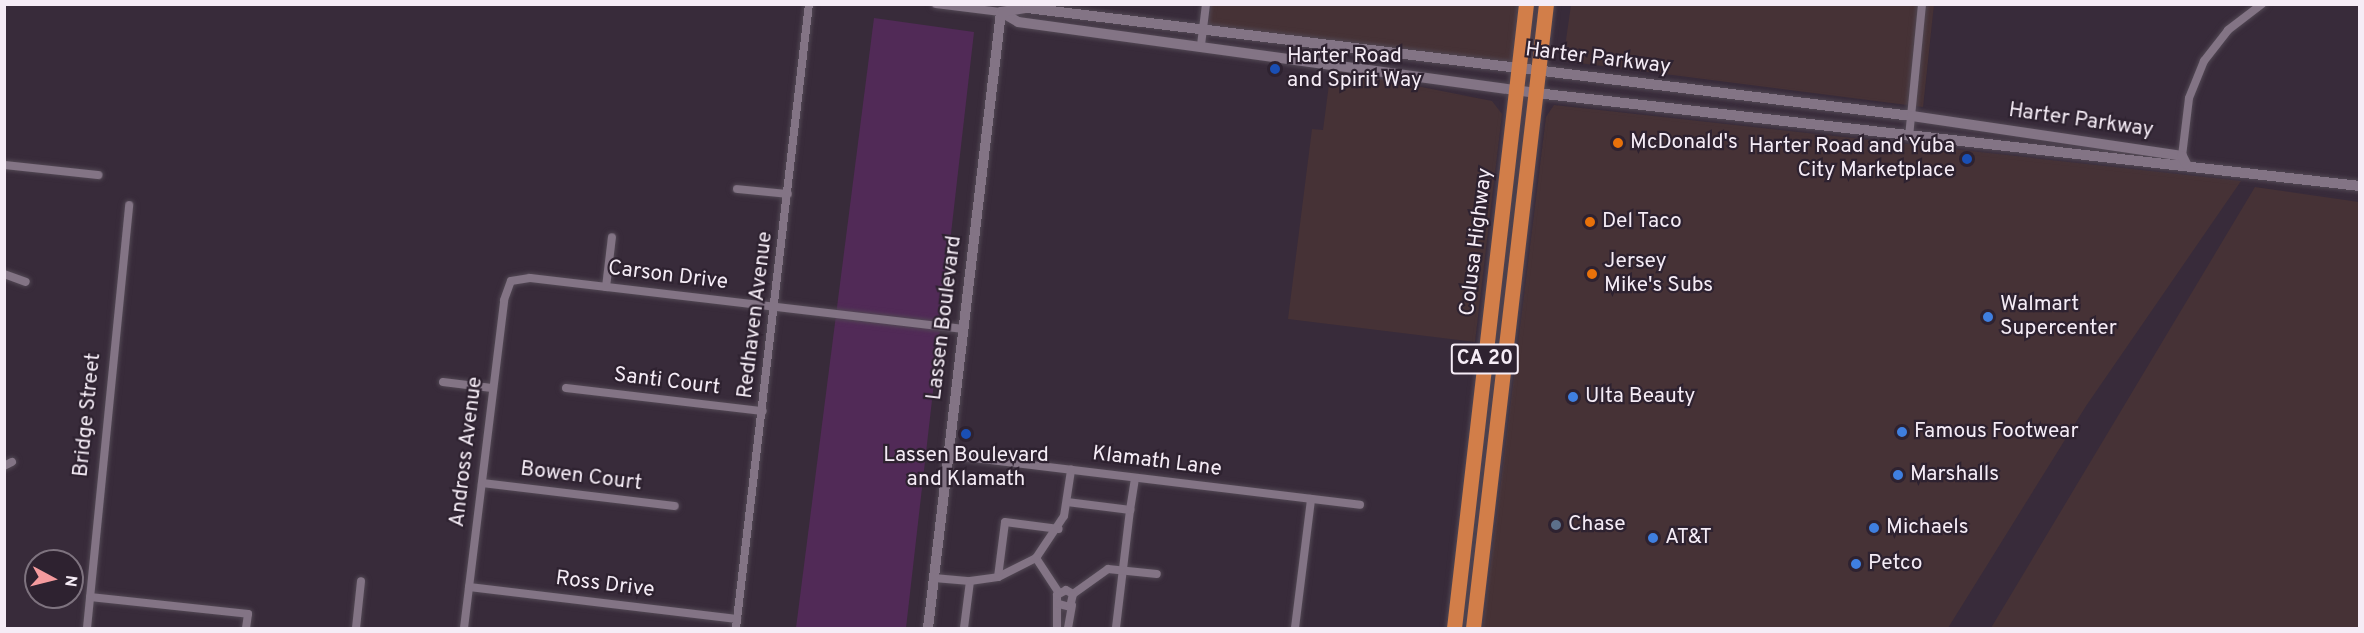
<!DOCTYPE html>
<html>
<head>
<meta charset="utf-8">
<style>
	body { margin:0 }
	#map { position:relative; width:2364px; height:633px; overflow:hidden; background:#382b3a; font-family:Overpass,sans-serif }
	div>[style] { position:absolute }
	.commercial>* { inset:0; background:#463236 }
	.green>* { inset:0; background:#512a57 }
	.roads { filter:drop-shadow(0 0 2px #524854) drop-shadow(0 0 2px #524854) }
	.street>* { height:8px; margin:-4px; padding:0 4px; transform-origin:4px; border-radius:4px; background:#837485 }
	.secondary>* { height:10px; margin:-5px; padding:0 5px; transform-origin:5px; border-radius:5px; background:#837485 }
	.highway>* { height:15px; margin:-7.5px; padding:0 7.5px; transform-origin:7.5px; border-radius:7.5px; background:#d27e49 }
	.dots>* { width:16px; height:16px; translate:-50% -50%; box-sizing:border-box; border:3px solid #2e2230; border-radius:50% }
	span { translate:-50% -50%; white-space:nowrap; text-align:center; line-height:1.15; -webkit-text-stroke:4.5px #2e2230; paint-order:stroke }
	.shield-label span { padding:2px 4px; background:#2e2230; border:2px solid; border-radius:4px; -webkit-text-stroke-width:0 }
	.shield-label { font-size:20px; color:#f5ecf6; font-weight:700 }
	.poi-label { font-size:21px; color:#f5ecf6 }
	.left { translate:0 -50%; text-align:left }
	.right { translate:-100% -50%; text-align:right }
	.street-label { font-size:21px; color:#f5ecf6 }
	.frame { position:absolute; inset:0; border:6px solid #f5ecf6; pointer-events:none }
	.north { position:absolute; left:24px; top:549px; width:60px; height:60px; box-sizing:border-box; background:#2e2230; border:2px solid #7e737f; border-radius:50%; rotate:97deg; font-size:16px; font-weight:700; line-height:24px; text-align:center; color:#f5ecf6 }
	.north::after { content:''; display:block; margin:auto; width:21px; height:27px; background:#f59b9e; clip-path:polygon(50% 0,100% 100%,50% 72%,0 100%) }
</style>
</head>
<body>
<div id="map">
	<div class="commercial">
		<div style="clip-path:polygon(1211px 5px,1519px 5px,1513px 63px,1208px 26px)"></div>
		<div style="clip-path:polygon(1571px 5px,1934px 5px,1923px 107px,1563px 61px)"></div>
		<div style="clip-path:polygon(1331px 69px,1492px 101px,1502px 114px,1475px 342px,1288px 319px,1312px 129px,1323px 130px)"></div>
		<div style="clip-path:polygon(1554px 105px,2241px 181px,2086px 406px,1948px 628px,1483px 628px,1546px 117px)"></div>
		<div style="clip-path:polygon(2255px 187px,2359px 202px,2359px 628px,1991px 628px)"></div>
	</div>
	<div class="green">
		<div style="clip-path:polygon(874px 18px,974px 32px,906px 628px,796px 628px)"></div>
	</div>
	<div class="roads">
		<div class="street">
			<div style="left:936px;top:4px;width:65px;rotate:7deg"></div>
			<div style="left:1201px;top:45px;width:41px;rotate:-83deg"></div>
			<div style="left:1909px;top:137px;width:134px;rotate:-84.4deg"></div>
			<div style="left:2182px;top:156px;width:58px;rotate:-83.1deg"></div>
			<div style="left:2189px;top:98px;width:40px;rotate:-68deg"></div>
			<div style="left:2204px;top:61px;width:39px;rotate:-52deg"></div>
			<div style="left:2228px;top:30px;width:43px;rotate:-37.4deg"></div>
			<div style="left:4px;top:165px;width:95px;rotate:6.1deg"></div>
			<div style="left:737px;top:189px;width:51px;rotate:5.6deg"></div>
			<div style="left:4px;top:274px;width:23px;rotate:20deg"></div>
			<div style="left:606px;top:287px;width:50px;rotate:-83.2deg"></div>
			<div style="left:443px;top:382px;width:49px;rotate:7deg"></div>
			<div style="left:566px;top:388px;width:198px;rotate:6.7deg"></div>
			<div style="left:949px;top:455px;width:414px;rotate:6.9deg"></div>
			<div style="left:4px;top:466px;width:9px;rotate:-27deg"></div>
			<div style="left:482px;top:483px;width:194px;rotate:6.8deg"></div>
			<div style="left:1067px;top:502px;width:64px;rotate:7.2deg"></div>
			<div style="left:1130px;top:510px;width:119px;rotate:96.8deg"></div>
			<div style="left:1130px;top:510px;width:32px;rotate:-81deg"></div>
			<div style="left:1036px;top:558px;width:42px;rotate:153.4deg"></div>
			<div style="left:998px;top:577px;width:55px;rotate:-82.7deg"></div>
			<div style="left:1005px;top:522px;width:54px;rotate:7.4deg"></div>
			<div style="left:934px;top:578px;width:36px;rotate:5deg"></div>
			<div style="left:469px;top:587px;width:270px;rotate:6.8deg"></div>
			<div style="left:1059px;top:593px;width:42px;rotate:-123.3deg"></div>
			<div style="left:1036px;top:558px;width:50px;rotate:-56.3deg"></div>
			<div style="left:1064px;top:516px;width:47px;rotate:-81.3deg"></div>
			<div style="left:1073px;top:594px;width:43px;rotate:-35.5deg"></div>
			<div style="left:1108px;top:569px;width:49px;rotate:5.8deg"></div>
			<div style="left:90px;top:597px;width:159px;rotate:6.1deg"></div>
			<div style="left:248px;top:614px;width:14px;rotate:98deg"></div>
			<div style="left:87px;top:628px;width:425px;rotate:-84.3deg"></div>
			<div style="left:356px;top:628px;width:47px;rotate:-83.9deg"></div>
			<div style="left:464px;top:628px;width:330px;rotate:-83deg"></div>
			<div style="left:504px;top:300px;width:20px;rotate:-70deg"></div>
			<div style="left:511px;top:281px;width:19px;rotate:-9deg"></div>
			<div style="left:530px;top:278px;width:437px;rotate:6.7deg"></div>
			<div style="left:736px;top:628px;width:628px;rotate:-83.33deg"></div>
			<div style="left:964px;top:628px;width:47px;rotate:-82.7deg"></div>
			<div style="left:970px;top:581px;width:28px;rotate:-8deg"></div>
			<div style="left:1057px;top:628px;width:33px;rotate:-90deg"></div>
			<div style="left:1057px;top:595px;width:10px;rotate:-29deg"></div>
			<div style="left:1066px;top:590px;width:8px;rotate:30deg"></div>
			<div style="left:1073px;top:594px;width:13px;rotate:103deg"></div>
			<div style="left:1070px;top:607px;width:11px;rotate:-165deg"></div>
			<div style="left:1068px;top:628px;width:23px;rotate:-80deg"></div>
			<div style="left:1295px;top:628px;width:130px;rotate:-82.9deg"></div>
		</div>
		<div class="secondary">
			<div style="left:1001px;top:12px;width:20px;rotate:30deg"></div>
			<div style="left:1018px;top:22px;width:523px;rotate:7.8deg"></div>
			<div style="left:1536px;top:93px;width:829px;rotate:6.44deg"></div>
			<div style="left:1001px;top:12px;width:26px;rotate:-9deg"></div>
			<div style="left:1027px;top:8px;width:892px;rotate:6.96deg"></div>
			<div style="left:1912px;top:116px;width:273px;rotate:8.4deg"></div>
			<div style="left:2182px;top:156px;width:9px;rotate:63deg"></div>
			<div style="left:928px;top:628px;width:620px;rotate:-83.24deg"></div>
		</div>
		<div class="highway">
			<div style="left:1454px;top:628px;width:628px;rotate:-83.42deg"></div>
			<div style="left:1473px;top:628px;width:628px;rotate:-83.33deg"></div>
		</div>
	</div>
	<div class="dots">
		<div style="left:1275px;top:69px;background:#1a4fb4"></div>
		<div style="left:1618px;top:143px;background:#e8710a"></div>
		<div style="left:1967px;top:159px;background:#1a4fb4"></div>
		<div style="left:1590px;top:222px;background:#e8710a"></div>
		<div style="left:1592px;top:274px;background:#e8710a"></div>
		<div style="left:1988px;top:317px;background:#3f7fe0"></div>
		<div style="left:1573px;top:397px;background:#3f7fe0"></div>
		<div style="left:1902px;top:432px;background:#3f7fe0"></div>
		<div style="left:966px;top:434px;background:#1a4fb4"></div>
		<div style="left:1898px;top:475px;background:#3f7fe0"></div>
		<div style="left:1556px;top:525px;background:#5c6f8a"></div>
		<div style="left:1874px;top:528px;background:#3f7fe0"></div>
		<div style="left:1653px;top:538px;background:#3f7fe0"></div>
		<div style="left:1856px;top:564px;background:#3f7fe0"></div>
	</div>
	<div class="shield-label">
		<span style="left:1485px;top:359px">CA 20</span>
	</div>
	<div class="poi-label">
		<span class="left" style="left:1287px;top:69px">Harter Road<br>and Spirit Way</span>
		<span class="left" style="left:1630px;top:143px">McDonald's</span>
		<span class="right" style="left:1955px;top:159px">Harter Road and Yuba<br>City Marketplace</span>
		<span class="left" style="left:1602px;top:222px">Del Taco</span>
		<span class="left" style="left:1604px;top:274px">Jersey<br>Mike's Subs</span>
		<span class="left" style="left:2000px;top:317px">Walmart<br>Supercenter</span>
		<span class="left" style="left:1585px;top:397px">Ulta Beauty</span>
		<span class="left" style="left:1914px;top:432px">Famous Footwear</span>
		<span style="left:966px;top:468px">Lassen Boulevard<br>and Klamath</span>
		<span class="left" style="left:1910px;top:475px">Marshalls</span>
		<span class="left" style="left:1568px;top:525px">Chase</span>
		<span class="left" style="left:1886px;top:528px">Michaels</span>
		<span class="left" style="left:1665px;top:538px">AT&amp;T</span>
		<span class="left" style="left:1868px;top:564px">Petco</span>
	</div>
	<div class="street-label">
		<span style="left:1598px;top:59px;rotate:7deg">Harter Parkway</span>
		<span style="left:2081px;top:121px;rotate:8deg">Harter Parkway</span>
		<span style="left:1477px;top:242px;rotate:-83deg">Colusa Highway</span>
		<span style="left:668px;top:276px;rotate:7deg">Carson Drive</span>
		<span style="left:756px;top:315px;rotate:-83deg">Redhaven Avenue</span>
		<span style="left:945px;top:318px;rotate:-83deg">Lassen Boulevard</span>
		<span style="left:667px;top:382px;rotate:7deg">Santi Court</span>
		<span style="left:88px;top:415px;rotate:-84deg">Bridge Street</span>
		<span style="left:467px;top:452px;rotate:-83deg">Andross Avenue</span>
		<span style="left:1157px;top:462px;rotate:7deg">Klamath Lane</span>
		<span style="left:581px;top:477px;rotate:7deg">Bowen Court</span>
		<span style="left:605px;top:585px;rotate:7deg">Ross Drive</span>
	</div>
	<div class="frame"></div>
	<div class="north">N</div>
</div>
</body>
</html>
